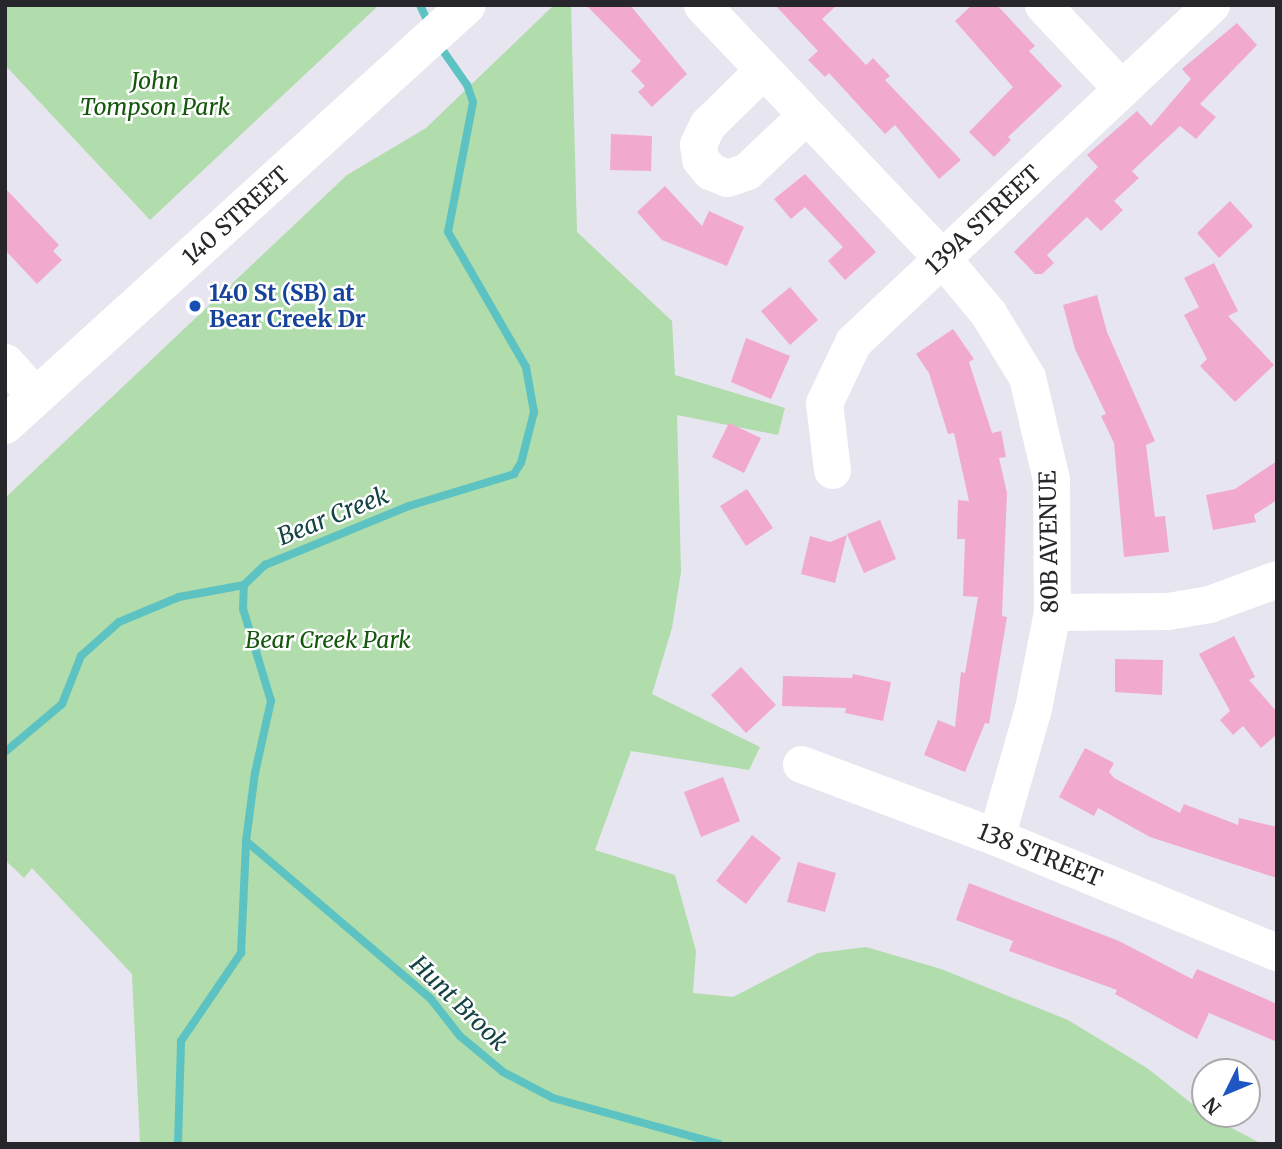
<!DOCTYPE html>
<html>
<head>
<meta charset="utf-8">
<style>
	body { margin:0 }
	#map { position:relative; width:1282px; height:1149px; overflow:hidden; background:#e7e5f0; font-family:Merriweather,serif }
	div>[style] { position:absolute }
	.green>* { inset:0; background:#b1dcab }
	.stream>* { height:8px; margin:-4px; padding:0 4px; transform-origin:4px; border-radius:4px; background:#5dc2c2 }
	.building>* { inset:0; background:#f1aace }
	.minor>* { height:37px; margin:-18.5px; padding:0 18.5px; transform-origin:18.5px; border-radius:18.5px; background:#fff }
	.major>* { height:38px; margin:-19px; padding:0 19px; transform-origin:19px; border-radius:19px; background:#fff }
	.dots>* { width:19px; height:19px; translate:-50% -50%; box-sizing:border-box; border:4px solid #fff; border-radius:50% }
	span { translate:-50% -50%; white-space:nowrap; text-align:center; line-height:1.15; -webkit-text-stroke:5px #fff; paint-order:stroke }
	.park-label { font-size:23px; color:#14570c; font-style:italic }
	.street-label { font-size:23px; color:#27262a }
	.transit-label { font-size:23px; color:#164399; font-weight:700 }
	.left { translate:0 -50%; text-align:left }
	.water-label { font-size:24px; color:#144343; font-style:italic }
	.frame { position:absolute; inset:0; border:7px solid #27262a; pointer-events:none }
	.north { position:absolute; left:1191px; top:1058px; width:70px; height:70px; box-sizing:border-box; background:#fff; border:2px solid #a9a8aa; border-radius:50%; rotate:227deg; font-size:19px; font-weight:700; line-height:28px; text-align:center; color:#27262a }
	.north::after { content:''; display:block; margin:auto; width:24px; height:32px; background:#1f56c3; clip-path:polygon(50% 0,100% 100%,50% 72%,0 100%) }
</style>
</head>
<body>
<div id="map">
	<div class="green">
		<div style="clip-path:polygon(5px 5px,379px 5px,150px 220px,5px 65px)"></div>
		<div style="clip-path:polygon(554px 5px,571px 5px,577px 232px,672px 321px,675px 375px,785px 408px,778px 435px,677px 415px,681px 572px,672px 628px,652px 694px,760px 747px,749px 770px,631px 751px,595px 850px,675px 875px,696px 951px,693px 993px,733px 997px,818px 953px,866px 947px,941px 969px,1068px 1020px,1147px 1068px,1205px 1114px,1262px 1144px,140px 1144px,132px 974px,32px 868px,24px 878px,5px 860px,5px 498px,347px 175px,426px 128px)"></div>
	</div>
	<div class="stream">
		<div style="left:420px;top:5px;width:21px;rotate:65deg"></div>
		<div style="left:5px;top:752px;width:75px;rotate:-40.1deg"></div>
		<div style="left:62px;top:704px;width:52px;rotate:-68.4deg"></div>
		<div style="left:81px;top:656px;width:51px;rotate:-41.8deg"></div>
		<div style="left:119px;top:622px;width:65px;rotate:-22.6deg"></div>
		<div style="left:179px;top:597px;width:66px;rotate:-10.5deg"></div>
		<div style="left:246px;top:841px;width:242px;rotate:40.5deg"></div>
		<div style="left:430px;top:998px;width:48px;rotate:51.7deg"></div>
		<div style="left:460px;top:1036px;width:56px;rotate:39.9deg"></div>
		<div style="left:503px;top:1072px;width:56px;rotate:27.5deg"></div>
		<div style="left:553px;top:1098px;width:172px;rotate:15.5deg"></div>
		<div style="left:178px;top:1144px;width:103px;rotate:-88.3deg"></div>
		<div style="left:181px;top:1041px;width:107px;rotate:-55.7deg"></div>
		<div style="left:241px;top:953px;width:112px;rotate:-87.4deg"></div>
		<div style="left:246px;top:841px;width:69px;rotate:-82.5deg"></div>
		<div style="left:255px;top:773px;width:74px;rotate:-77.5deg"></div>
		<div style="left:271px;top:701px;width:96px;rotate:-106.9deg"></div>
		<div style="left:243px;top:609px;width:24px;rotate:-88deg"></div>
		<div style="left:244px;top:585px;width:29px;rotate:-44deg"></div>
		<div style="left:265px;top:565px;width:156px;rotate:-22.3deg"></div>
		<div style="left:409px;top:506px;width:110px;rotate:-16.9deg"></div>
		<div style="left:514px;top:474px;width:13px;rotate:-58deg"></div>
		<div style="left:521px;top:463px;width:53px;rotate:-75.7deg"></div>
		<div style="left:534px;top:412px;width:46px;rotate:-100.1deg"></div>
		<div style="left:526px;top:367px;width:156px;rotate:-120deg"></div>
		<div style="left:448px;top:232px;width:132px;rotate:-79.1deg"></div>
		<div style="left:473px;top:102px;width:18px;rotate:-109deg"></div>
		<div style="left:467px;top:85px;width:49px;rotate:-125deg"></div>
	</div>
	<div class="building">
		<div style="clip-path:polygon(586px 5px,630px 5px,687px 74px,652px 107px,638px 92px,645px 86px,631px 71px,641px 61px)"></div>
		<div style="clip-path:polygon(775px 5px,837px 5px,822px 19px,866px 65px,873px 58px,890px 76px,885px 80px,961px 160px,939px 179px,895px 125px,885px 134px,829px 73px,825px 77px,808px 60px,818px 51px)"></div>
		<div style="clip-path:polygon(972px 5px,997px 5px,1035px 46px,1029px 51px,1062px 86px,1008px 137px,1011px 140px,994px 157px,969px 132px,1013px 87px,955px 21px)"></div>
		<div style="clip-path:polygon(1237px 23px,1257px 45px,1200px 104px,1216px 117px,1196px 139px,1180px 126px,1132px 171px,1139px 178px,1114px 201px,1123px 210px,1101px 231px,1087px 217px,1047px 255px,1054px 263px,1042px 274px,1035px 274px,1014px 252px,1098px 167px,1087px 155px,1137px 111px,1151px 126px,1191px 79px,1182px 69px)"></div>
		<div style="clip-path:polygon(611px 134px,652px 136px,651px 171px,610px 170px)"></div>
		<div style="clip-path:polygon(805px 174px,876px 252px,845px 280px,828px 261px,843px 247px,805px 207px,791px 219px,774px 199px)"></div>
		<div style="clip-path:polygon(665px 186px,702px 226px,709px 211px,744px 227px,727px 266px,662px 240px,637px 212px)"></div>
		<div style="clip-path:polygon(5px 188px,59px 245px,53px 251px,62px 260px,37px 284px,5px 250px)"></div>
		<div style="clip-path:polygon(1230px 201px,1253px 226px,1219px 258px,1197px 233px)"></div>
		<div style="clip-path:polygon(1214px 263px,1238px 311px,1228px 316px,1274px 365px,1235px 402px,1200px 366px,1207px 359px,1184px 315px,1199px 307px,1184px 278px)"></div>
		<div style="clip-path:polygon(790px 287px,818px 320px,790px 345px,761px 311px)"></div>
		<div style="clip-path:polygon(1097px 295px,1107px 332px,1155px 441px,1146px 445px,1155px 517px,1165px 516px,1169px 552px,1124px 557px,1114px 443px,1101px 416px,1106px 414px,1075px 349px,1063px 305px)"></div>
		<div style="clip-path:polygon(953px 329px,974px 359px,969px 362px,992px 433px,1001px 431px,1006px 457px,999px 458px,1007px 493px,1002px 616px,1007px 617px,989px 724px,985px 723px,965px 772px,924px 755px,938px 720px,955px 727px,961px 672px,965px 673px,978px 597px,963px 596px,965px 539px,957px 539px,958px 500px,969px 501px,954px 433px,948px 434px,929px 373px,916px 354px)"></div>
		<div style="clip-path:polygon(746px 338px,790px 356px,771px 399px,731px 382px)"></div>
		<div style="clip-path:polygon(729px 423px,761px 438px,744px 473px,712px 457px)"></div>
		<div style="clip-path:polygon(1277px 461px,1277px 500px,1254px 515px,1256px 522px,1213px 530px,1206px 495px,1235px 489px)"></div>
		<div style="clip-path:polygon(747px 489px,773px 528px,746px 546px,720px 506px)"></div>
		<div style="clip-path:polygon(880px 520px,896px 559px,864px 573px,847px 534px)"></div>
		<div style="clip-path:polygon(847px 535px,835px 583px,801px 574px,810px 536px,830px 542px)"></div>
		<div style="clip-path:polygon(1234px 636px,1255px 677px,1249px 680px,1277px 712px,1277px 734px,1261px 748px,1243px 726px,1233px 735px,1220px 720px,1230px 711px,1199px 654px)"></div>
		<div style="clip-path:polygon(1115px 659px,1163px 660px,1162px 695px,1115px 692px)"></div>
		<div style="clip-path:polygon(741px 667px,776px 705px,746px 733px,711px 695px)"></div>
		<div style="clip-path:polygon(853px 674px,891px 682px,883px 721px,845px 713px,846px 708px,782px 706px,783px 676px,852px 678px)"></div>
		<div style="clip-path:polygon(1085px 748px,1114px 763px,1109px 772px,1114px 778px,1180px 813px,1184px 804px,1238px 825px,1239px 818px,1277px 827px,1277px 878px,1150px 837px,1098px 808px,1094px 816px,1059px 797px)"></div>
		<div style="clip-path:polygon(723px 777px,740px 821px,701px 837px,684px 792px)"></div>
		<div style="clip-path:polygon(752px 835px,781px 858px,746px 904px,716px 881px)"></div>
		<div style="clip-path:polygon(798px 862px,836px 873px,825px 912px,787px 902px)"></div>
		<div style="clip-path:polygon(969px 883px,1119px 941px,1192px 979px,1197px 969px,1277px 1004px,1277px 1042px,1209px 1013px,1197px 1039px,1115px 994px,1117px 990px,1009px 951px,1013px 941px,956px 920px)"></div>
	</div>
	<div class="minor">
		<div style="left:702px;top:5px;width:349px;rotate:46.5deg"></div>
		<div style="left:942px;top:258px;width:72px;rotate:50.1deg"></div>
		<div style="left:988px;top:313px;width:75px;rotate:58.6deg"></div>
		<div style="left:1027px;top:377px;width:105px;rotate:76.8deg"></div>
		<div style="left:1051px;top:479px;width:133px;rotate:89.6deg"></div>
		<div style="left:1052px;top:612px;width:98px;rotate:101.2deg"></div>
		<div style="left:1033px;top:708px;width:134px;rotate:106deg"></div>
		<div style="left:1043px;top:5px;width:115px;rotate:46.8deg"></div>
		<div style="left:763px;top:70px;width:78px;rotate:135.5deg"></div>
		<div style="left:707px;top:125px;width:21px;rotate:115deg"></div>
		<div style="left:698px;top:144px;width:15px;rotate:82deg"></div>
		<div style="left:700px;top:159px;width:16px;rotate:50deg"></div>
		<div style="left:710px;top:171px;width:18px;rotate:22deg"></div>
		<div style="left:727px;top:178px;width:21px;rotate:-19deg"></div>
		<div style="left:747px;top:171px;width:81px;rotate:-43.5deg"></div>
		<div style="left:5px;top:362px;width:46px;rotate:47.6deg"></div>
		<div style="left:832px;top:470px;width:67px;rotate:-96.8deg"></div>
		<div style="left:824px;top:403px;width:68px;rotate:-64.6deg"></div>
		<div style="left:853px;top:342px;width:492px;rotate:-43.3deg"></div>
		<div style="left:1052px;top:612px;width:116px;rotate:-0.5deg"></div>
		<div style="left:1168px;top:611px;width:42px;rotate:-9.7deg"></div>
		<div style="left:1209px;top:604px;width:72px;rotate:-20.2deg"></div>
		<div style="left:801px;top:764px;width:208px;rotate:20.5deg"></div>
		<div style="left:996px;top:837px;width:304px;rotate:22.3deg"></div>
	</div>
	<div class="major">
		<div style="left:5px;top:425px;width:624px;rotate:-42.27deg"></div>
	</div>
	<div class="dots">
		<div style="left:195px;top:306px;background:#1a4fb4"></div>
	</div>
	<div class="park-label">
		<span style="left:155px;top:94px">John<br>Tompson Park</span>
		<span style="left:328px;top:640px">Bear Creek Park</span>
	</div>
	<div class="street-label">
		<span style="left:236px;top:216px;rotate:-42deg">140 STREET</span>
		<span style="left:983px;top:220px;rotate:-43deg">139A STREET</span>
		<span style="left:1049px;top:542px;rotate:-91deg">80B AVENUE</span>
		<span style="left:1040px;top:855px;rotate:22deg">138 STREET</span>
	</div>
	<div class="transit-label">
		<span class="left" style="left:209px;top:306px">140 St (SB) at<br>Bear Creek Dr</span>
	</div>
	<div class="water-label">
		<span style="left:333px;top:516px;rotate:-22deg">Bear Creek</span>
		<span style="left:459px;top:1003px;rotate:44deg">Hunt Brook</span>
	</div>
	<div class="frame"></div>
	<div class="north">N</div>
</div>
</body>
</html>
